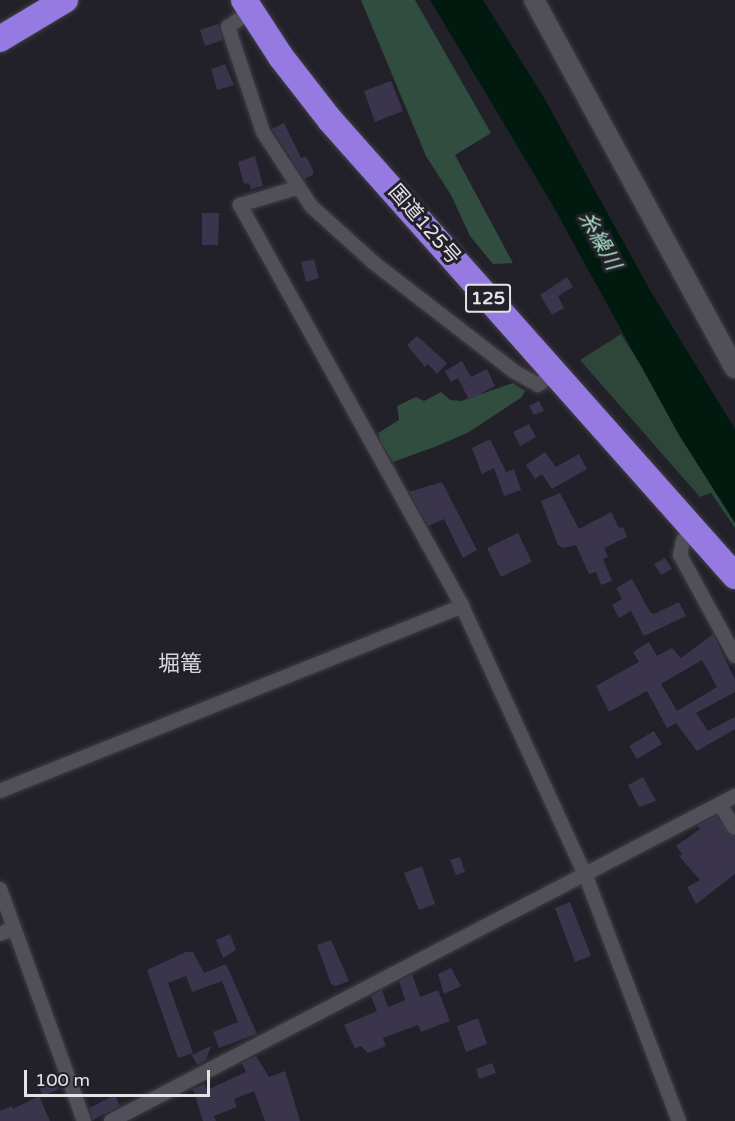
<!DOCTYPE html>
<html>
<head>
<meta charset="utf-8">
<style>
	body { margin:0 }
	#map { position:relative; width:735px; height:1121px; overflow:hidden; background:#222129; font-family:"Varela Round","Noto Sans JP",sans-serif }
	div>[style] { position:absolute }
	.green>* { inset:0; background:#2e453a }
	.forest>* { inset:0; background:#314d40 }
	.water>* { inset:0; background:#001a0f }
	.building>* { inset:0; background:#3a354d }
	.roads { filter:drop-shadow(0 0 2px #403e45) drop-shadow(0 0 2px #403e45) }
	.street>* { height:14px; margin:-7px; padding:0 7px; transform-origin:7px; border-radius:7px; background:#515059 }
	.secondary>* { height:20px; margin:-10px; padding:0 10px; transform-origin:10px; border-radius:10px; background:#515059 }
	.highway>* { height:26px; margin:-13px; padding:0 13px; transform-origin:13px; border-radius:13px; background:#957ae1 }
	span { translate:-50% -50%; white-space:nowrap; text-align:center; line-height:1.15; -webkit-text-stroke:6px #222129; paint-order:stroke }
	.shield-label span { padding:2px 4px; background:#222129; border:2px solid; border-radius:4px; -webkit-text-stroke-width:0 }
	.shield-label { font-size:18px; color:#e4e3e8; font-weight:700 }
	.street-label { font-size:20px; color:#e4e3e8 }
	.water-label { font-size:21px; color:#a6e0c4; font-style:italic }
	.quarter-label { font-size:22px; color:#d7d5e0 }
	.scale { position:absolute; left:24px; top:1070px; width:186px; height:27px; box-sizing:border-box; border:3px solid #e4e3e8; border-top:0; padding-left:8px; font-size:18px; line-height:21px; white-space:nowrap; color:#e4e3e8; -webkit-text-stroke:4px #222129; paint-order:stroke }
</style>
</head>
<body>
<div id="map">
	<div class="green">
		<div style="clip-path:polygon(621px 334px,735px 515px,735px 528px,711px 493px,700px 497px,580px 360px)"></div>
	</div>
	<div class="forest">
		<div style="clip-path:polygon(361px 0,415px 0,491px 133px,455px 155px,513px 263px,493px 264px,470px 236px,451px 195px,426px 156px)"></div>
		<div style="clip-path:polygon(513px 383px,525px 391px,522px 397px,469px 432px,437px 446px,393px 462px,381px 443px,378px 433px,399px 420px,397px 406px,416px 397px,424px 401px,441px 392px,450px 400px,461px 401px)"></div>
	</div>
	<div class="water">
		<div style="clip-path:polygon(430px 0,483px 0,543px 96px,651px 292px,735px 429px,735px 523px,679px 435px,552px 204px)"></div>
	</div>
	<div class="building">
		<div style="clip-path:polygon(218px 24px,223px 40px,205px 46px,200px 30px)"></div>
		<div style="clip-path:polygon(225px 64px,234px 85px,217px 90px,211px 69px)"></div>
		<div style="clip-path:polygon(391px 81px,403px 111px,375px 122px,364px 91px)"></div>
		<div style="clip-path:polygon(284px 123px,301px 158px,306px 156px,313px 170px,313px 175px,304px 179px,272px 129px)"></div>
		<div style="clip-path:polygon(255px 156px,263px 186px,251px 189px,249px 183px,244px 184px,238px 162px)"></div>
		<div style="clip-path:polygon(202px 213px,219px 213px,218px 245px,202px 245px)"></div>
		<div style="clip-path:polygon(314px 259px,319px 278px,306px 282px,301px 262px)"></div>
		<div style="clip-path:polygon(567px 277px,573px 287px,558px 296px,564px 308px,552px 315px,540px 295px)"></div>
		<div style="clip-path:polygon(417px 336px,447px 363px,437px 374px,428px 364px,425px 367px,407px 345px)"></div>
		<div style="clip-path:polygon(462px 361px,471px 377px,487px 369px,495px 386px,469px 400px,458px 378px,451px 382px,445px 371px)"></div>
		<div style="clip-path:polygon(539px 401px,544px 411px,534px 415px,529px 406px)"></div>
		<div style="clip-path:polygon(529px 424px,536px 437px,520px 446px,513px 432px)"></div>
		<div style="clip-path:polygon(490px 439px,506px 472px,514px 469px,521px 490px,504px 496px,494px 468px,482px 474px,472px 448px)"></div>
		<div style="clip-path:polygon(545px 452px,556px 467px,579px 454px,587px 469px,552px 489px,542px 474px,535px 479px,526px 465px)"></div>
		<div style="clip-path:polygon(442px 482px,477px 550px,463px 558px,444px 519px,428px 526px,409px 492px)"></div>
		<div style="clip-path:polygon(560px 493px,579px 529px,611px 512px,619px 528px,623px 527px,627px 537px,604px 548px,608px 557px,603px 559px,612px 581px,601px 585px,596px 572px,589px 574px,576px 545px,563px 548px,558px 545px,541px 501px)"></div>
		<div style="clip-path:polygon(518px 533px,532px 562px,501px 577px,487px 548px)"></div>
		<div style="clip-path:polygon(665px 558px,672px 569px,661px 575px,654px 564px)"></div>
		<div style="clip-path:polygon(632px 579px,650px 612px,654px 614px,679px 602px,686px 616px,644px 636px,631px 611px,619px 618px,612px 605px,622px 599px,616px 588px)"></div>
		<div style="clip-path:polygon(evenodd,713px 634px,735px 680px,735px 692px,696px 713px,708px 731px,735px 717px,735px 729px,697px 751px,676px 723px,667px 728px,647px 691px,609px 712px,596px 686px,639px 662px,633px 652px,649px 642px,657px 656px,672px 648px,681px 658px,713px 634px,702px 660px,717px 687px,677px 711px,661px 684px,702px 660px)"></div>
		<div style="clip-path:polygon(654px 731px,662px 744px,637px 759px,629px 746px)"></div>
		<div style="clip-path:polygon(643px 777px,656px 801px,639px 807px,628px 785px)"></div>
		<div style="clip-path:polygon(716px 816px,735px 837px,735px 874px,696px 904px,687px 887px,700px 880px,679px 856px,682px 854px,676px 846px,700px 829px,698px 825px)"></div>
		<div style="clip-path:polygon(460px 857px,465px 872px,456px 875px,450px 860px)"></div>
		<div style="clip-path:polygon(422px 866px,435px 904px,419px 910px,404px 873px)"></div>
		<div style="clip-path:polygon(570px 902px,591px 956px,575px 962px,555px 908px)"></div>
		<div style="clip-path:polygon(230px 934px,236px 950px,223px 958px,216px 940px)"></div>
		<div style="clip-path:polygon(331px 940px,349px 981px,336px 986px,331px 984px,317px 945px)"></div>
		<div style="clip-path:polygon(186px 952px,193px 952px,204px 973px,226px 964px,257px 1034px,219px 1048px,213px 1032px,238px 1022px,222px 981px,192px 992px,186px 976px,168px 983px,193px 1053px,178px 1058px,147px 970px)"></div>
		<div style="clip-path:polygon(451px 968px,461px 986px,444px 994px,438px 974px)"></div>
		<div style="clip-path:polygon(412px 974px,420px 997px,438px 990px,450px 1021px,421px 1032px,418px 1025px,383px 1038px,386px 1046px,368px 1053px,361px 1046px,355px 1049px,344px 1025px,377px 1011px,371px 996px,382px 990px,388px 1007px,405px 1000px,399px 981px)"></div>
		<div style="clip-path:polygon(478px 1018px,487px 1044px,466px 1052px,457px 1026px)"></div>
		<div style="clip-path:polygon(211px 1046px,206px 1060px,197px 1065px,192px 1055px)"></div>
		<div style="clip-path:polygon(256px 1056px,269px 1077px,285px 1071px,300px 1121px,265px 1121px,254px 1091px,234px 1099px,237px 1107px,214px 1116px,216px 1121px,203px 1121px,193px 1089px,205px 1084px,207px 1090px,246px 1072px,242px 1063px)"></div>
		<div style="clip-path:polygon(492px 1063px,496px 1073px,479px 1079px,476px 1069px)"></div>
		<div style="clip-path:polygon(54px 1077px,59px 1089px,43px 1096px,38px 1085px)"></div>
		<div style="clip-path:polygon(115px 1095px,120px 1106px,93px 1120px,89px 1108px)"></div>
		<div style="clip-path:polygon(39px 1096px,50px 1121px,0 1121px,0 1111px,12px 1106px,13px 1109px)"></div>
	</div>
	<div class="roads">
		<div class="street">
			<div style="left:251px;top:11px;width:28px;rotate:145deg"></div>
			<div style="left:228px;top:27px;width:111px;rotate:71.6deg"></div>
			<div style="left:263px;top:132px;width:88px;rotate:57deg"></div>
			<div style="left:311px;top:206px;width:85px;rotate:42.1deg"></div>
			<div style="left:374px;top:263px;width:178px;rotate:37.7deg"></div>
			<div style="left:515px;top:372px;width:26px;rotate:29deg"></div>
			<div style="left:538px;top:385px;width:20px;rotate:-37deg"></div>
			<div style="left:296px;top:188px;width:59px;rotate:163.1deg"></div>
			<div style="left:240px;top:205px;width:458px;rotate:61deg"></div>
			<div style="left:462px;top:606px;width:300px;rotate:65.4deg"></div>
			<div style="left:587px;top:879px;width:259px;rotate:69.2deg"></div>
			<div style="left:692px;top:528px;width:16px;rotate:125deg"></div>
			<div style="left:683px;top:541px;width:14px;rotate:102deg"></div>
			<div style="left:680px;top:555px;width:115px;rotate:61.4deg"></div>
			<div style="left:0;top:791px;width:498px;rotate:-21.8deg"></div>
			<div style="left:720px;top:805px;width:27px;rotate:57deg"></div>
			<div style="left:0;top:889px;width:247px;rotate:70.1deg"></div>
			<div style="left:0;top:934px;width:15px;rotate:-23deg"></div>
			<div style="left:111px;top:1121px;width:704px;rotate:-27.51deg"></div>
		</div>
		<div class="secondary">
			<div style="left:534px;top:0;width:419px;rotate:61.4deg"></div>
		</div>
		<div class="highway">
			<div style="left:244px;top:0;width:68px;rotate:57deg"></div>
			<div style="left:281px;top:57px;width:80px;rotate:52.1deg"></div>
			<div style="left:330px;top:120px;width:610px;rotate:48.39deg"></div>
			<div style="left:0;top:39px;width:76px;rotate:-31deg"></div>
		</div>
	</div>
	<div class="shield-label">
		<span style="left:488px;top:298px">125</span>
	</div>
	<div class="street-label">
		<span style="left:424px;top:225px;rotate:49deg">国道125号</span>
	</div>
	<div class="water-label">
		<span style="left:599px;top:241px;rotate:61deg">糸繰川</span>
	</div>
	<div class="quarter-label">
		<span style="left:180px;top:665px">堀篭</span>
	</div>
	<div class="scale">100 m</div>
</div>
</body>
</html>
